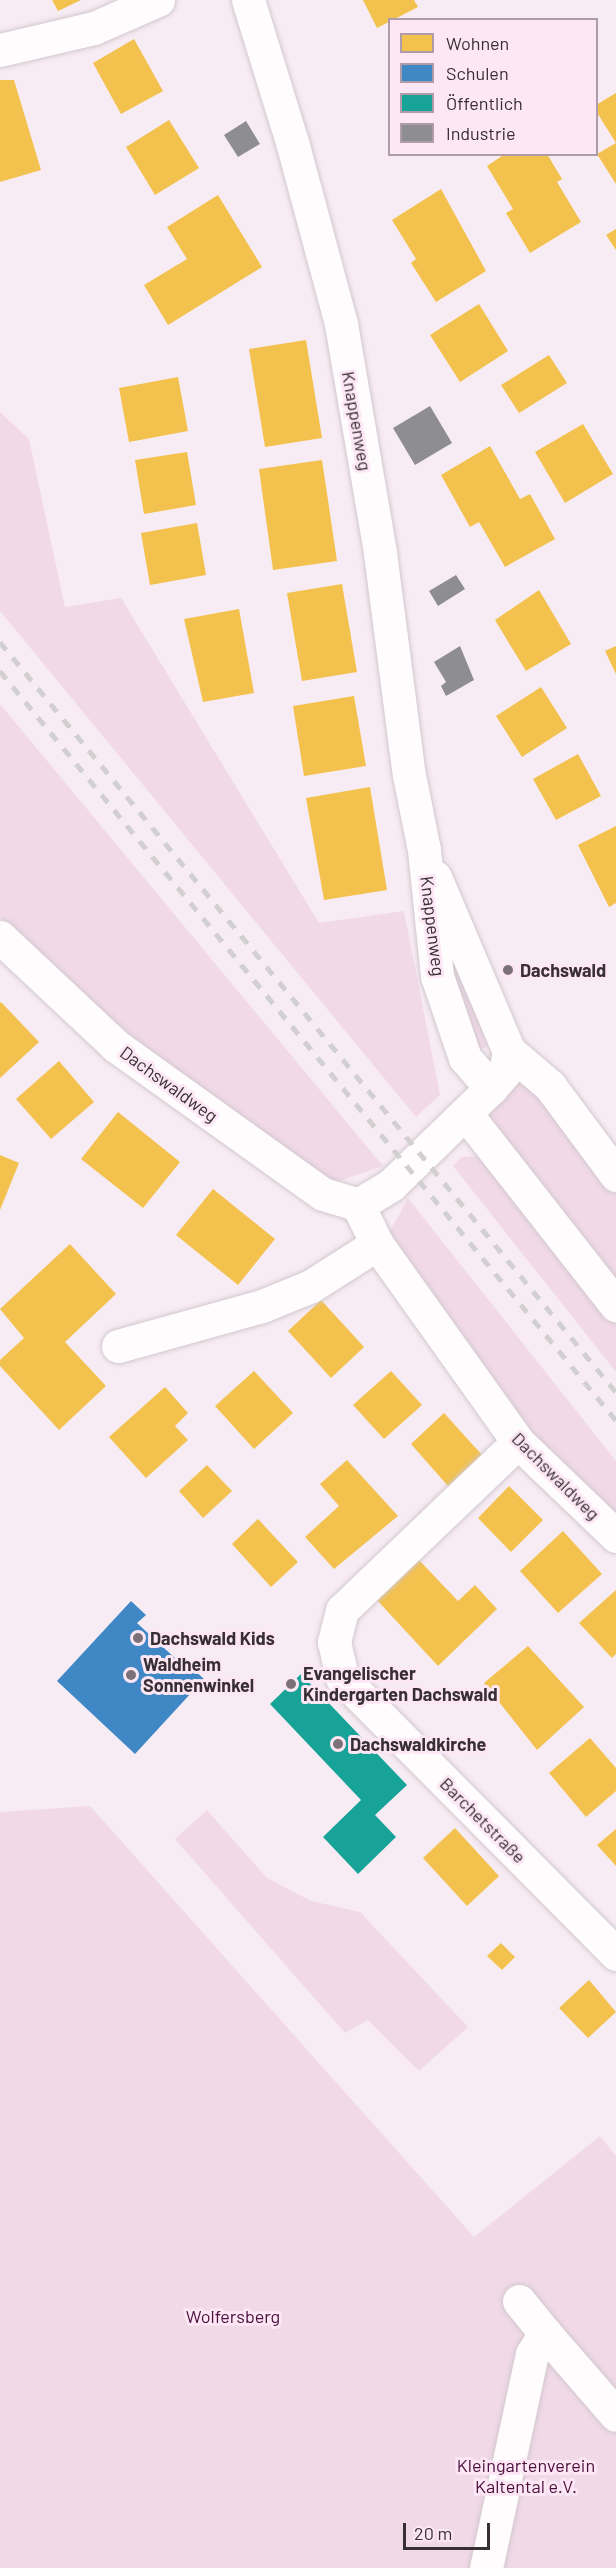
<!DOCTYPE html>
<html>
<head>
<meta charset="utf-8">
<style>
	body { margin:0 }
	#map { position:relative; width:616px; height:2568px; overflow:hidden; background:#f8ecf4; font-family:Barlow,sans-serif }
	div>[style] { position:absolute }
	.green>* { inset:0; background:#f1d9e8 }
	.homes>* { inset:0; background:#f2c14e }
	.schools>* { inset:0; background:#3f88c5 }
	.public>* { inset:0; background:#17a398 }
	.industry>* { inset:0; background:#8d8d92 }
	.roads { filter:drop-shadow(0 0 2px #d2c8ce) drop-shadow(0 0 2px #d2c8ce) }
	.minor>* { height:33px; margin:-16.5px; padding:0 16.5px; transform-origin:16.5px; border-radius:16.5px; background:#fefcfd }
	.rail>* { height:4.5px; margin-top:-2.25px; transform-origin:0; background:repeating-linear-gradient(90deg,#d2cfd1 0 10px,transparent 0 20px) }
	.dots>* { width:16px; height:16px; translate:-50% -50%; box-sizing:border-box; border:3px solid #fde7f5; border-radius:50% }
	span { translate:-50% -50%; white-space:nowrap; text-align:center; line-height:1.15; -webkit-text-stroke:6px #fde7f5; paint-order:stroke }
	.street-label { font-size:18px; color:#372f34 }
	.poi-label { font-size:18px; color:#372f34; font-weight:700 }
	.left { translate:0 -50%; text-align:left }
	.park-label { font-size:18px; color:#4a0f3c }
	.legend { position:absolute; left:388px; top:18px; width:210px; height:138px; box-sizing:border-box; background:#fde7f5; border:2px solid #ae9da8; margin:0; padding:8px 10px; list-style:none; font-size:18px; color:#372f34 }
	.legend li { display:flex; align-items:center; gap:12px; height:30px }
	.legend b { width:30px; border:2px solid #ae9da8 }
	.scale { position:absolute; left:403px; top:2523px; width:87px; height:27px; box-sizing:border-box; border:3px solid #372f34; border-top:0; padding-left:8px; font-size:18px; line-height:21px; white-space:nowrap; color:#372f34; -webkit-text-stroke:4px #fde7f5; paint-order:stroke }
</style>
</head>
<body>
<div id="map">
	<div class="green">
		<div style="clip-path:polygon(0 412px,29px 439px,65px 607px,121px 598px,319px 923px,404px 911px,440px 1095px,416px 1117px,0 611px)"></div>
		<div style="clip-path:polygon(0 704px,383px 1166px,337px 1182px,311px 1170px,117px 1025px,0 917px)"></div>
		<div style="clip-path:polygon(449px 940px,488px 1047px,470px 1050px,441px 942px)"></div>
		<div style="clip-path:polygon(529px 1073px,616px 1194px,616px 1291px,486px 1115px)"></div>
		<div style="clip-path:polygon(486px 1156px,616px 1325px,616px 1372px,453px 1166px,461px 1157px)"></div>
		<div style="clip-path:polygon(408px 1198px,616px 1461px,616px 1526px,527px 1439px,389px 1233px)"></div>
		<div style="clip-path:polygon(90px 1806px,474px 2237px,600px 2136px,616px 2156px,616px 2568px,0 2568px,0 1812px)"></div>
		<div style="clip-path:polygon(207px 1810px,267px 1878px,311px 1901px,360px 1912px,468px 2027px,419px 2071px,368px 2020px,345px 2033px,175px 1839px)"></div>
	</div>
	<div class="homes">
		<div style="clip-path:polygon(52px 0,81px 0,58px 11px)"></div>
		<div style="clip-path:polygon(363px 0,414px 0,418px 7px,377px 28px)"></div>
		<div style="clip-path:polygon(134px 39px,163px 91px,121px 114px,93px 63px)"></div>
		<div style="clip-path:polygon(0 80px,14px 80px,41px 170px,0 182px)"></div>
		<div style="clip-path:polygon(616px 93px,616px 143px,596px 111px,596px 105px)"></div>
		<div style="clip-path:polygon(169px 120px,199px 168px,155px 195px,126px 147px)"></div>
		<div style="clip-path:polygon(616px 143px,616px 184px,597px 154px)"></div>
		<div style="clip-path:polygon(505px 154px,547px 154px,562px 179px,557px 182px,581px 222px,530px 253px,506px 213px,513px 209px,487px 166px)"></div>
		<div style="clip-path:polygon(441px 189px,486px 271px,436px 302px,411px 263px,416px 259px,392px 220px)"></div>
		<div style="clip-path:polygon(218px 195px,262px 267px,168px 325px,144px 285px,187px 259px,167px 227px)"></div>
		<div style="clip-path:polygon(616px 229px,616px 250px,606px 235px)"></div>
		<div style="clip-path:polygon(479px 304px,508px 351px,460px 382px,430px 335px)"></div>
		<div style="clip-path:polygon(306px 340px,322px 438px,265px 447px,249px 349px)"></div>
		<div style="clip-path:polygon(549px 355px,567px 383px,519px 413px,501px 385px)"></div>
		<div style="clip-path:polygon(178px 377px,188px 431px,129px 442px,119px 388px)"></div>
		<div style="clip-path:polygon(583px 424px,613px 474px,565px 503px,535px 452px)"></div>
		<div style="clip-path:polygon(490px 446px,520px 499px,530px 494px,555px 539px,505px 567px,479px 522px,470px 527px,441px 475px)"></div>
		<div style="clip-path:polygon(187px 452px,196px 505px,144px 514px,135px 460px)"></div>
		<div style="clip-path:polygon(322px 460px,337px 561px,273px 570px,259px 469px)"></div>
		<div style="clip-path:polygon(197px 523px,206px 575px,150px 585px,141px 533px)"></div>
		<div style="clip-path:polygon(342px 584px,357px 672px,302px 681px,287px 593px)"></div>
		<div style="clip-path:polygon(539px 590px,571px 644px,526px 671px,495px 620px)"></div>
		<div style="clip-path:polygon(239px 609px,254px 693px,203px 702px,184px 619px)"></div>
		<div style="clip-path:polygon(616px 646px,616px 674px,605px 651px)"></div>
		<div style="clip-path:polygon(541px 687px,567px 728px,522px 757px,496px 716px)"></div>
		<div style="clip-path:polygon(354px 696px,366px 766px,304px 776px,293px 706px)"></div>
		<div style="clip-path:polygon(578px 754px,601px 796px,556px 820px,533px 779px)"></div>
		<div style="clip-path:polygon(370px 787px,387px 890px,324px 900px,306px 798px)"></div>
		<div style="clip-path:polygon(616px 826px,616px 903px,609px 907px,578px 845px)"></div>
		<div style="clip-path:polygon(1px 1002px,39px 1042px,0 1078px,0 1003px)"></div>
		<div style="clip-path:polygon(59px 1061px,94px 1102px,51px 1139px,16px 1099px)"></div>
		<div style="clip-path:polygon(118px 1112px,180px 1162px,143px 1208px,81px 1159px)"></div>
		<div style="clip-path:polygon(0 1155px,19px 1163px,0 1210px)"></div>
		<div style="clip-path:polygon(213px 1189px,275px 1239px,238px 1285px,176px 1235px)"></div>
		<div style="clip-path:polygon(70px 1244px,116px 1294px,65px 1342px,106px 1386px,59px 1430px,0 1366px,0 1360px,24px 1338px,0 1309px)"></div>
		<div style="clip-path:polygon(321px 1300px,364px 1347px,331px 1378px,288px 1331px)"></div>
		<div style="clip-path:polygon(254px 1371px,293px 1413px,254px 1449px,215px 1406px)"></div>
		<div style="clip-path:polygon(391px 1371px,422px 1405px,384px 1439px,353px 1405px)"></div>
		<div style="clip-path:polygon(165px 1387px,188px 1413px,175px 1426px,188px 1440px,146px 1478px,109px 1437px)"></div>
		<div style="clip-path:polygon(444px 1413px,482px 1455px,448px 1486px,411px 1444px)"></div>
		<div style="clip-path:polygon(347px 1460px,398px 1516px,334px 1569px,305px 1537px,339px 1506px,320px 1484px)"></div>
		<div style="clip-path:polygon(207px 1465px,232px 1491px,203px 1518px,179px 1491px)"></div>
		<div style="clip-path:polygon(509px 1486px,543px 1520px,511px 1552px,478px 1518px)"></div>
		<div style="clip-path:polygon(258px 1519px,298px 1562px,271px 1587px,232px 1544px)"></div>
		<div style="clip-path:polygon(563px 1531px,602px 1574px,558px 1613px,520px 1571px)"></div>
		<div style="clip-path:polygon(418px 1559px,458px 1601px,475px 1585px,497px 1609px,438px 1666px,376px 1599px)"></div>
		<div style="clip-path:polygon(616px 1590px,616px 1654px,612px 1658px,579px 1623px)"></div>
		<div style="clip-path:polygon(528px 1646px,584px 1707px,537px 1750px,484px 1683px)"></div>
		<div style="clip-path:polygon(590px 1738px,616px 1768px,616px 1791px,586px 1817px,549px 1773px)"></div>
		<div style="clip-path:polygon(455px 1828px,499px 1876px,467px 1906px,423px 1858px)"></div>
		<div style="clip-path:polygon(616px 1829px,616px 1866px,597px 1845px)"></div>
		<div style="clip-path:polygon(501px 1943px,515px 1957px,502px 1970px,487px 1956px)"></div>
		<div style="clip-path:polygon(589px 1980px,616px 2012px,588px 2038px,559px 2008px)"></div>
	</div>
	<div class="schools">
		<div style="clip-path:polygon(131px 1601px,146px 1615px,137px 1623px,189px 1671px,192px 1668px,204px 1679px,135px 1754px,57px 1681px)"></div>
	</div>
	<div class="public">
		<div style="clip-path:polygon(301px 1674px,407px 1785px,375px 1815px,396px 1837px,358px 1874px,323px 1837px,361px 1800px,270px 1704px)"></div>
	</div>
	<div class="industry">
		<div style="clip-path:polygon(246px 121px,260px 144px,238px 157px,224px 135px)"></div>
		<div style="clip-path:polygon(430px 406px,452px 443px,415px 465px,393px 428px)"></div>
		<div style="clip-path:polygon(456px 575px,465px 589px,438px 606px,429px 591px)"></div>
		<div style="clip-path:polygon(460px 646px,474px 680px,446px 696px,441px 686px,446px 682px,434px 662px)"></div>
	</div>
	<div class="roads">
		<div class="minor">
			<div style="left:248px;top:0;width:149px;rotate:72.8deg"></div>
			<div style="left:292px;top:142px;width:188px;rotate:74.9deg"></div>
			<div style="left:341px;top:324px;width:232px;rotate:80.3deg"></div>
			<div style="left:380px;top:553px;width:224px;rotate:82.6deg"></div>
			<div style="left:409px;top:775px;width:76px;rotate:78.7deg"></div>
			<div style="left:424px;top:850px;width:127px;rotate:84.1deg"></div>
			<div style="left:437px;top:976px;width:87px;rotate:71.1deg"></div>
			<div style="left:465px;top:1058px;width:40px;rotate:49deg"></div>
			<div style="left:0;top:50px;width:97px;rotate:-13.2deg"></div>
			<div style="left:94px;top:28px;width:70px;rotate:-23.6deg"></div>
			<div style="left:435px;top:877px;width:189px;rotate:67deg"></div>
			<div style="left:509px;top:1051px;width:54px;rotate:40.5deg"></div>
			<div style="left:550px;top:1086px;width:111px;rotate:53.4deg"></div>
			<div style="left:0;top:937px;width:159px;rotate:43.2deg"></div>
			<div style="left:116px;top:1046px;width:254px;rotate:35.6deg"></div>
			<div style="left:323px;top:1194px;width:37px;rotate:17deg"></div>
			<div style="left:358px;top:1205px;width:39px;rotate:-31deg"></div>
			<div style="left:391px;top:1185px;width:139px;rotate:-44.1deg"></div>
			<div style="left:491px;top:1088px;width:21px;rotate:-49deg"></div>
			<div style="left:505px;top:1072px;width:21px;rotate:-79deg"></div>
			<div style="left:466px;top:1114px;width:243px;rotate:51.9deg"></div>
			<div style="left:358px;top:1205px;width:43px;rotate:64deg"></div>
			<div style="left:377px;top:1244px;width:243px;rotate:54.5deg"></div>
			<div style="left:518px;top:1442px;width:136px;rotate:43.8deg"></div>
			<div style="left:118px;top:1346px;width:149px;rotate:-15.5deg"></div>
			<div style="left:262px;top:1306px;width:53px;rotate:-22.2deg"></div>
			<div style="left:311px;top:1286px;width:78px;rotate:-32.5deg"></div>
			<div style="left:518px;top:1442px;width:243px;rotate:136.3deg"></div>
			<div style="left:342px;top:1610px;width:33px;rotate:104deg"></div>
			<div style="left:334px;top:1642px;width:37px;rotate:77deg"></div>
			<div style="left:342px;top:1678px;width:389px;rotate:45.2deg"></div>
			<div style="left:519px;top:2301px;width:41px;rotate:50.9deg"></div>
			<div style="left:486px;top:2568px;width:219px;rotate:-77.9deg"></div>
			<div style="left:532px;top:2354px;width:25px;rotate:-58deg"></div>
			<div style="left:545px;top:2333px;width:108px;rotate:49.1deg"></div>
		</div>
	</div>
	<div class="rail">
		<div style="left:0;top:642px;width:971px;rotate:50.6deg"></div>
		<div style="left:0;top:671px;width:970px;rotate:50.57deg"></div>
	</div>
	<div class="dots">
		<div style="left:508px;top:970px;background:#7b7177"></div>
		<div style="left:138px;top:1638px;background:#7b7177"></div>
		<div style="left:131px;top:1675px;background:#7b7177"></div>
		<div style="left:291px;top:1684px;background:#7b7177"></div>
		<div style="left:338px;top:1744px;background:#7b7177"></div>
	</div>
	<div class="street-label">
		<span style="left:357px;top:421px;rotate:80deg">Knappenweg</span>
		<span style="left:433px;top:926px;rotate:83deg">Knappenweg</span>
		<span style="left:169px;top:1084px;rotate:36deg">Dachswaldweg</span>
		<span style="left:556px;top:1476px;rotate:45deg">Dachswaldweg</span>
		<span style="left:483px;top:1820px;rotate:45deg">Barchetstraße</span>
	</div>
	<div class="poi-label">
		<span class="left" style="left:520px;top:970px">Dachswald</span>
		<span class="left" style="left:150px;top:1638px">Dachswald Kids</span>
		<span class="left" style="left:143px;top:1675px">Waldheim<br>Sonnenwinkel</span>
		<span class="left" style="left:303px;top:1684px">Evangelischer<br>Kindergarten Dachswald</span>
		<span class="left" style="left:350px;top:1744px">Dachswaldkirche</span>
	</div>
	<div class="park-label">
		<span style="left:233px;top:2316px">Wolfersberg</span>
		<span style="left:526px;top:2476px">Kleingartenverein<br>Kaltental e.V.</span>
	</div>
	<ul class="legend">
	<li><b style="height:16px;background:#f2c14e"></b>Wohnen</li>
	<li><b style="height:16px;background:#3f88c5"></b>Schulen</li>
	<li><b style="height:16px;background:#17a398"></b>Öffentlich</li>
	<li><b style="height:16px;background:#8d8d92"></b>Industrie</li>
	</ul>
	<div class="scale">20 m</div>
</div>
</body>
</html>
